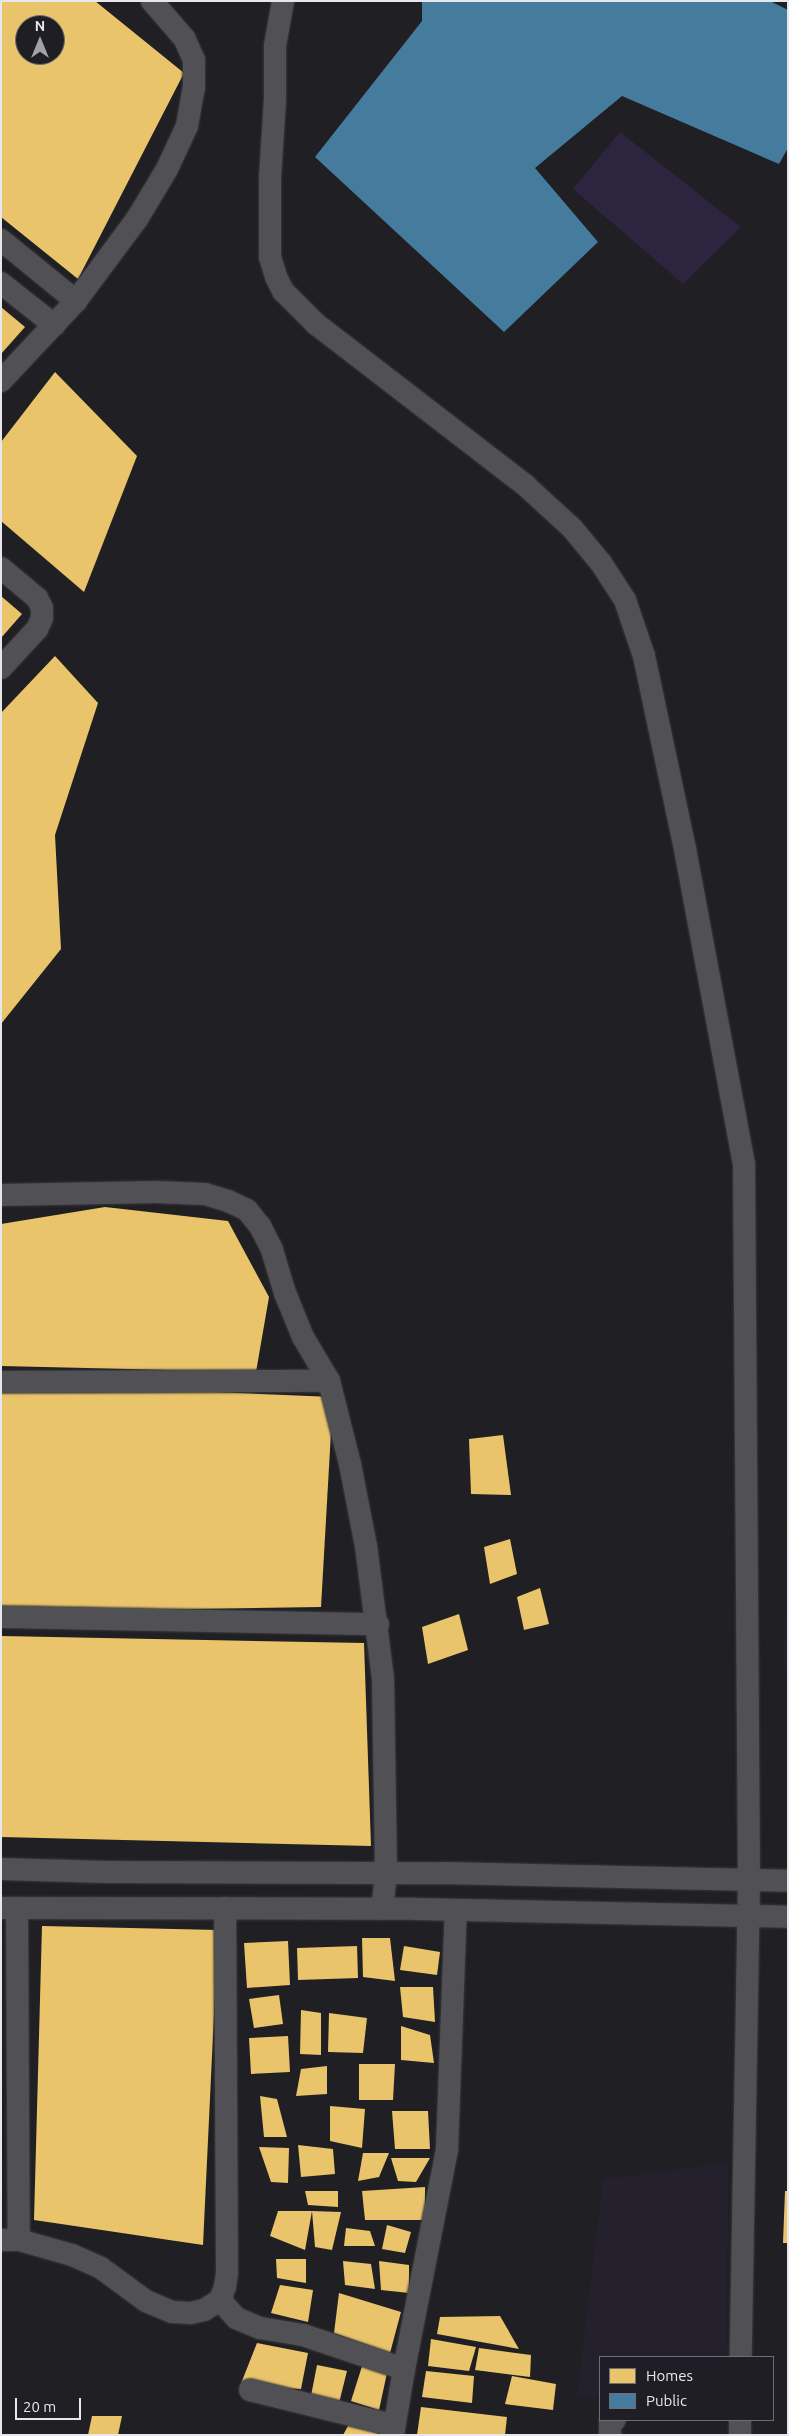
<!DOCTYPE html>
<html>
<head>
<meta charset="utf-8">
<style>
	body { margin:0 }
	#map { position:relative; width:789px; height:2436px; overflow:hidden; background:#201f23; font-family:Ubuntu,sans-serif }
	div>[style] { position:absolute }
	.built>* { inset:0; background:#24212d }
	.green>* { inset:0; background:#2d243f }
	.homes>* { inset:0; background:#e9c46a }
	.public>* { inset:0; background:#457b9d }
	.roads { filter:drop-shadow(0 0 1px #3a393d) drop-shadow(0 0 1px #3a393d) }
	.minor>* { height:22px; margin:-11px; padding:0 11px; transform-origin:11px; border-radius:11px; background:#515054 }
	span { translate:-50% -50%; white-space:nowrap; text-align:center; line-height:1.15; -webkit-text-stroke:5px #1f1d25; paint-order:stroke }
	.frame { position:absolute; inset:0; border:2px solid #e8e7ed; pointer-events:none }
	.legend { position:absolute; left:599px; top:2356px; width:175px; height:65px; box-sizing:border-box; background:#1f1d25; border:1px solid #6f6e75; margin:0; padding:6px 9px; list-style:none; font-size:15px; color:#e8e7ed }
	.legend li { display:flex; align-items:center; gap:10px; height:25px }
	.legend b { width:25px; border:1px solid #6f6e75 }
	.north { position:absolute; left:15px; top:15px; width:50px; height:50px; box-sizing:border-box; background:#1f1d25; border:1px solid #6f6e75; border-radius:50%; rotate:0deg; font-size:14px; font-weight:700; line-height:20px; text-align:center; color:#e8e7ed }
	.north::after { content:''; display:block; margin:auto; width:18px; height:22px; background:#a2a1a6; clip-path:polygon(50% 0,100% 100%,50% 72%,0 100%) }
	.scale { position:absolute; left:15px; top:2398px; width:66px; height:22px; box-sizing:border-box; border:2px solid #e8e7ed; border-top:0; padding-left:6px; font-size:15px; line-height:18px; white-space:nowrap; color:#e8e7ed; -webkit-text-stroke:4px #1f1d25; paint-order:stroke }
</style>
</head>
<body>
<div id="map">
	<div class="built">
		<div style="clip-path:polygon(788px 1470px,788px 1669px,784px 1669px)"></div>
		<div style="clip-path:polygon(728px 2163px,727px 2357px,600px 2357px,600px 2398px,577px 2396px,603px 2179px)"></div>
	</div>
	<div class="green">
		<div style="clip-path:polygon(620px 132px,741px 227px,683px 284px,573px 189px)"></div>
	</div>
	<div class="homes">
		<div style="clip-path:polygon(evenodd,1px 1px,95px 1px,184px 73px,78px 279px,1px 217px,1px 1px,25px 25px,55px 25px,55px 55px,25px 55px,25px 25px)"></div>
		<div style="clip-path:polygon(1px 307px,25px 327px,1px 354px)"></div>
		<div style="clip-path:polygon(55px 372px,137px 456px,84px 592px,1px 521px,1px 442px)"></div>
		<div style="clip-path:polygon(1px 596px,22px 614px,1px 638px)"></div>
		<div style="clip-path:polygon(55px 656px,98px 703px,55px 835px,61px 949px,1px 1024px,1px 713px)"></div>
		<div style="clip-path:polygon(105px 1207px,228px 1221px,269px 1297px,256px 1372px,1px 1366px,1px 1224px)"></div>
		<div style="clip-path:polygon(1px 1383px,333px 1397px,321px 1607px,1px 1612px)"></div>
		<div style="clip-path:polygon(503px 1435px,511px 1495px,471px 1494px,469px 1439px)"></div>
		<div style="clip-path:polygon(510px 1539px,517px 1574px,490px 1584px,484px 1547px)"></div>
		<div style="clip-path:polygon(540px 1588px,549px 1624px,524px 1630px,517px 1597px)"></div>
		<div style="clip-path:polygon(459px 1614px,468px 1650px,428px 1664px,422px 1627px)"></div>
		<div style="clip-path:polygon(1px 1636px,364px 1643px,371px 1846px,1px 1837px)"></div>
		<div style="clip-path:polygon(42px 1926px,218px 1930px,203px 2245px,34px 2220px)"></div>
		<div style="clip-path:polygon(362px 1938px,390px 1938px,395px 1981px,363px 1977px)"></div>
		<div style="clip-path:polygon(288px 1941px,290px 1985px,247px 1988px,244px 1943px)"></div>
		<div style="clip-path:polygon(357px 1946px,358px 1978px,298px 1980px,297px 1948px)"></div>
		<div style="clip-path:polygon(404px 1946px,440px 1952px,437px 1975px,400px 1970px)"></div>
		<div style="clip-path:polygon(400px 1987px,433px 1987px,435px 2022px,403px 2017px)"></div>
		<div style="clip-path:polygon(279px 1995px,283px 2024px,254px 2028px,249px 1999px)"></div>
		<div style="clip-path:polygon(301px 2010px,321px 2013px,321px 2055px,300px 2054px)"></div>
		<div style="clip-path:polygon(329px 2013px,367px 2018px,363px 2053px,328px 2052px)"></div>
		<div style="clip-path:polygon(401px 2026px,430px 2035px,434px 2063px,401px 2060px)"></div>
		<div style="clip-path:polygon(288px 2036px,290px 2072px,251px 2074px,249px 2038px)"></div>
		<div style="clip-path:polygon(359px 2064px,395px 2064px,393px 2100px,359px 2100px)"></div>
		<div style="clip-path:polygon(327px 2066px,327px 2094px,296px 2096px,301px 2069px)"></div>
		<div style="clip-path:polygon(260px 2096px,277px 2099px,287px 2137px,264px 2137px)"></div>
		<div style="clip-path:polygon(330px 2106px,365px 2109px,362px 2148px,330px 2141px)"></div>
		<div style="clip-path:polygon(392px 2111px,428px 2111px,430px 2149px,395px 2149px)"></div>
		<div style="clip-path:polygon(298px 2145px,333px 2149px,335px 2174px,301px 2177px)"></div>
		<div style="clip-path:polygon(259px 2147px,289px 2148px,288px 2183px,271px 2182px)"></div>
		<div style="clip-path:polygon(363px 2153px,389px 2153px,379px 2177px,358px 2181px)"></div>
		<div style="clip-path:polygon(391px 2158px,430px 2158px,416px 2182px,398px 2181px)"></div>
		<div style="clip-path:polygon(425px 2187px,425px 2220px,365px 2220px,362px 2191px)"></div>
		<div style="clip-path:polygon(305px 2191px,338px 2191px,338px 2207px,308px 2205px)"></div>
		<div style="clip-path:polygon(785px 2191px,788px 2191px,788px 2243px,783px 2243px)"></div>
		<div style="clip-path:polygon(278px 2211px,312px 2211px,305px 2250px,270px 2236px)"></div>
		<div style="clip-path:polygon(312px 2211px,341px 2212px,332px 2250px,315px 2247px)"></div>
		<div style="clip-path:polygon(387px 2225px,411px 2232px,405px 2253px,382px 2249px)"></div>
		<div style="clip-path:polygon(346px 2228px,370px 2231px,375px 2246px,344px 2246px)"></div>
		<div style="clip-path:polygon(276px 2259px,306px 2259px,306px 2283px,277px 2278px)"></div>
		<div style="clip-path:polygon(343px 2261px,371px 2264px,375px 2289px,345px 2285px)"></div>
		<div style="clip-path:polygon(379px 2261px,409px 2265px,409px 2293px,381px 2290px)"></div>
		<div style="clip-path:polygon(280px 2285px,313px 2290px,308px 2322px,271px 2313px)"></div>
		<div style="clip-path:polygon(339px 2293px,401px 2312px,390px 2353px,334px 2333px)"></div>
		<div style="clip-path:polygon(500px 2316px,519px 2349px,437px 2334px,440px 2317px)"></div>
		<div style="clip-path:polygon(431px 2339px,476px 2347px,469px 2371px,428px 2366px)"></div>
		<div style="clip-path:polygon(257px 2343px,308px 2353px,301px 2389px,240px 2386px)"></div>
		<div style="clip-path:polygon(479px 2348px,531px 2355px,530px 2377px,475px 2370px)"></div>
		<div style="clip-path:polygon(364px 2360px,387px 2373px,379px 2410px,351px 2401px)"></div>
		<div style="clip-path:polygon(317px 2365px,347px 2371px,338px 2407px,310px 2401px)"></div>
		<div style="clip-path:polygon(426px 2371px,474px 2376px,472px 2403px,422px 2397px)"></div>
		<div style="clip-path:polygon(512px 2376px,556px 2384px,553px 2410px,505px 2404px)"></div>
		<div style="clip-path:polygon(421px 2407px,507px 2417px,505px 2435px,417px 2435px)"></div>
		<div style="clip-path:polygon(92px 2416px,122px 2416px,118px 2435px,88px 2435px)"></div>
		<div style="clip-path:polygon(353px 2417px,378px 2429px,377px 2435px,343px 2435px)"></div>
	</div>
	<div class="public">
		<div style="clip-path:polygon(422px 1px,770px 1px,788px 10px,788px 148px,779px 164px,622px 96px,535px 168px,598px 242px,504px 332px,315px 157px,422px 21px)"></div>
	</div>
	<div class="roads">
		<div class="minor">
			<div style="left:283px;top:1px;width:46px;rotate:100.1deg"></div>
			<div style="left:275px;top:46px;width:53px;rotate:90deg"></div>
			<div style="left:275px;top:99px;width:79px;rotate:93.6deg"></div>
			<div style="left:270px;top:178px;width:79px;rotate:90deg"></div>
			<div style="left:270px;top:257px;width:21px;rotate:73deg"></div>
			<div style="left:276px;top:277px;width:16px;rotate:63deg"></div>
			<div style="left:283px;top:291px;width:47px;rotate:45deg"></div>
			<div style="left:316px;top:324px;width:264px;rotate:37.6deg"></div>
			<div style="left:525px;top:485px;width:64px;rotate:42.5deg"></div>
			<div style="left:572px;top:528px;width:45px;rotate:50.4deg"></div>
			<div style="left:601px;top:563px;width:44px;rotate:57deg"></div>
			<div style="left:625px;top:600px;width:59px;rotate:71.3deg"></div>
			<div style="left:644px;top:656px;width:197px;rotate:78deg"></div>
			<div style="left:685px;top:849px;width:320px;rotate:79.4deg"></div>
			<div style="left:744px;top:1164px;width:717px;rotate:89.6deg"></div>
			<div style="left:749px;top:1881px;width:476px;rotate:91deg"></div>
			<div style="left:1px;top:240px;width:97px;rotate:39.1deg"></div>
			<div style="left:1px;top:283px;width:68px;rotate:38.4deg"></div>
			<div style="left:1px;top:381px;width:110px;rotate:-46.8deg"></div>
			<div style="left:76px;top:301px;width:102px;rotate:-53.4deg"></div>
			<div style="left:137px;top:219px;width:58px;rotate:-59deg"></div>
			<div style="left:167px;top:169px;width:47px;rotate:-65.1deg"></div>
			<div style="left:187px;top:126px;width:39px;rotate:-80deg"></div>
			<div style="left:194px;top:88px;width:28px;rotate:-90deg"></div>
			<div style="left:194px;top:60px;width:24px;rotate:-114deg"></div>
			<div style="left:184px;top:38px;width:49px;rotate:-130.9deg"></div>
			<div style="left:1px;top:568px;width:47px;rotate:39.8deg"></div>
			<div style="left:37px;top:598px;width:11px;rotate:63deg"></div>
			<div style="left:42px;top:608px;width:10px;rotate:90deg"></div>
			<div style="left:42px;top:618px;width:12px;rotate:114deg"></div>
			<div style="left:37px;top:629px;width:53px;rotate:132.7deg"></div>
			<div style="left:1px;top:1195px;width:154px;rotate:-1.1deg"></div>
			<div style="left:155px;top:1192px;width:50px;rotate:2.3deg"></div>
			<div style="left:205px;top:1194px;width:24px;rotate:17deg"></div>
			<div style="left:228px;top:1201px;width:21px;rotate:25deg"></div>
			<div style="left:247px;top:1210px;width:21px;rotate:51deg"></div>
			<div style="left:260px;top:1226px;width:27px;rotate:63deg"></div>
			<div style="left:272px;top:1250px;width:45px;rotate:73.2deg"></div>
			<div style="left:285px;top:1293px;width:48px;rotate:67.8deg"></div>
			<div style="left:303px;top:1337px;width:51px;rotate:59.4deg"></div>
			<div style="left:329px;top:1381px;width:86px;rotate:75.8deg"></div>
			<div style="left:350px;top:1464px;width:84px;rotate:79deg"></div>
			<div style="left:366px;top:1546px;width:133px;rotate:82.7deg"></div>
			<div style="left:383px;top:1678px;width:195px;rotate:89.1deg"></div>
			<div style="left:386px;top:1873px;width:36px;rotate:96deg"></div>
			<div style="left:1px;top:1382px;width:328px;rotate:-0.2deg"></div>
			<div style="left:1px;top:1617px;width:377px;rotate:1.1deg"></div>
			<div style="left:1px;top:1869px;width:105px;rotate:1.6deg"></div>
			<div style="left:106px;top:1872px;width:337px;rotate:0.2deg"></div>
			<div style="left:443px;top:1873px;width:345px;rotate:1.3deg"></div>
			<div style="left:1px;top:1908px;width:414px;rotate:0.1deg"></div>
			<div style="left:415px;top:1909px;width:373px;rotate:1.2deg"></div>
			<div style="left:17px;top:1909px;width:331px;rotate:89.7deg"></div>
			<div style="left:1px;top:2240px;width:18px"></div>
			<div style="left:19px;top:2240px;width:55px;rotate:15.8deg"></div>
			<div style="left:72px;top:2255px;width:32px;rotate:24deg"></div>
			<div style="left:101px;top:2268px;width:56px;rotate:36.3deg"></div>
			<div style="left:146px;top:2301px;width:28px;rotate:23deg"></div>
			<div style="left:172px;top:2312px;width:19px;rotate:3deg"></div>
			<div style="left:191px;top:2313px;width:13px;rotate:-13deg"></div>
			<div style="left:204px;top:2310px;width:19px;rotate:-32deg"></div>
			<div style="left:220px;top:2300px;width:14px;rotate:-69deg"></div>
			<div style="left:225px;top:2287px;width:15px;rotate:-82deg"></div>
			<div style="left:227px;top:2272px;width:364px;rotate:-90.3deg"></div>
			<div style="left:220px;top:2300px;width:24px;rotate:48deg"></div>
			<div style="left:236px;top:2318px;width:26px;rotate:23deg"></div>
			<div style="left:260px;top:2328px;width:44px;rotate:9.2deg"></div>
			<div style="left:303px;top:2335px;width:107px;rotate:18.6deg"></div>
			<div style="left:250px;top:2390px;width:149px;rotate:13.9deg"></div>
			<div style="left:393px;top:2435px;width:67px;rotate:-80.5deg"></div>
			<div style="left:404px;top:2369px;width:223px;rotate:-78.9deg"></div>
			<div style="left:447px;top:2150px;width:240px;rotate:-87.9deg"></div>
			<div style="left:610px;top:2435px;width:13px;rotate:-90deg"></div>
			<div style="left:610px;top:2422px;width:5px;rotate:-22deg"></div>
			<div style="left:740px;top:2435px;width:15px;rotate:-90deg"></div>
		</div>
	</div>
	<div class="frame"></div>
	<ul class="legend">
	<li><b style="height:14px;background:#e9c46a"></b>Homes</li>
	<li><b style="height:14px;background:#457b9d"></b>Public</li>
	</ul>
	<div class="north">N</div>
	<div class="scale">20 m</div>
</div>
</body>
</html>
